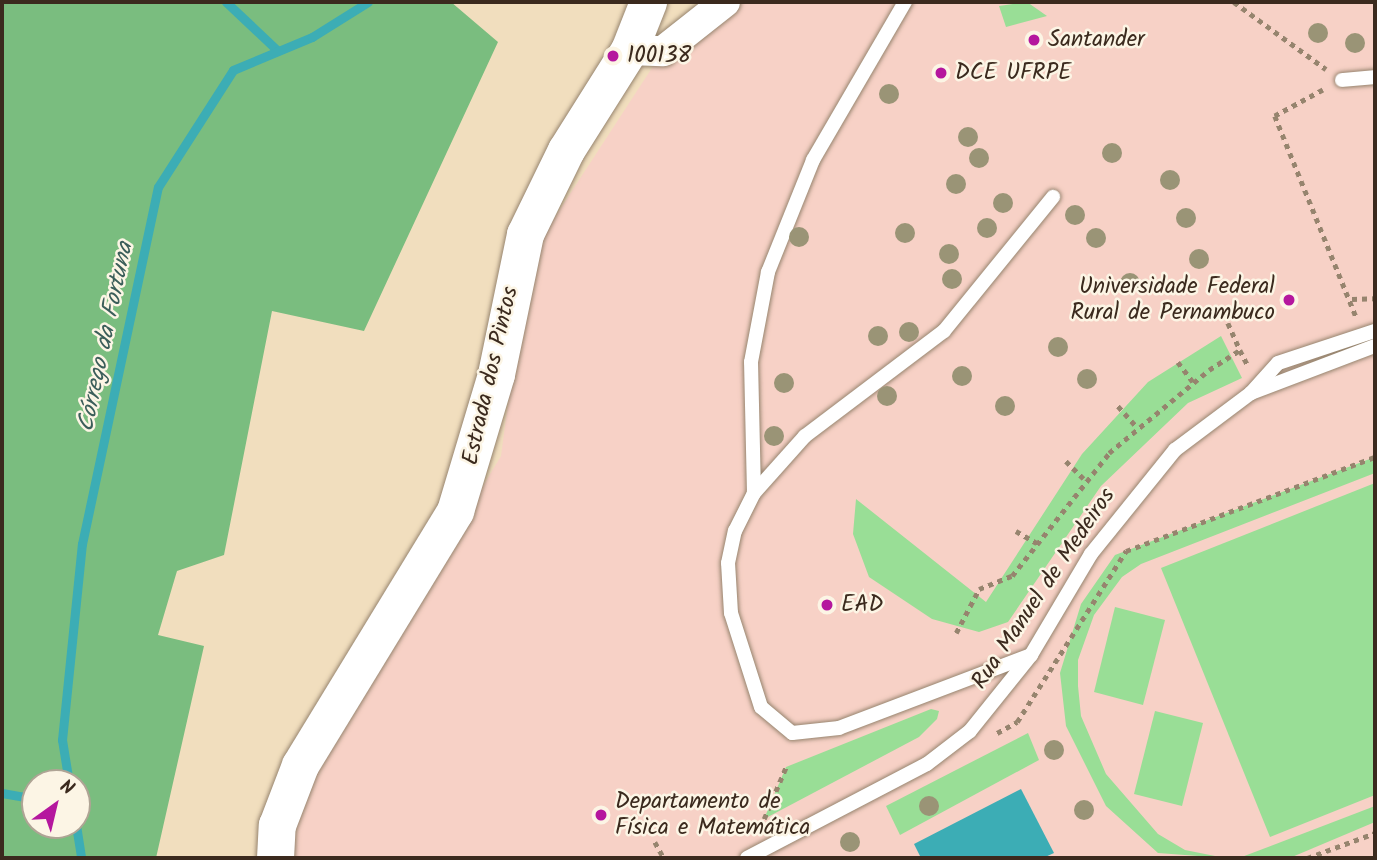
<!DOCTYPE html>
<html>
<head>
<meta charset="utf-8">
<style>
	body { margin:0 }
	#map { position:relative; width:1377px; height:860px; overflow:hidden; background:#f1debe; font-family:Kalam,sans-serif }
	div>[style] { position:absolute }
	.built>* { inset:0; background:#f7d1c6 }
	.green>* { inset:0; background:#99de96 }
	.forest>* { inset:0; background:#7abd7f }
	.water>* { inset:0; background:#3cadb5 }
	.stream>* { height:9px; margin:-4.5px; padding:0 4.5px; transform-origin:4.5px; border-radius:4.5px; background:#3cadb5 }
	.path>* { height:4.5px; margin-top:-2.25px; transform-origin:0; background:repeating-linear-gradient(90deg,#96846e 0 5px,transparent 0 10px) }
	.roads { filter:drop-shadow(0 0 2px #96846e) drop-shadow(0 0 2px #96846e) }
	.service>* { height:14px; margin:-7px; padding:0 7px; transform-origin:7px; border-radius:7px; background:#fff }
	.minor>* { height:30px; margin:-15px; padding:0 15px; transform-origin:15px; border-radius:15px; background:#fff }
	.tertiary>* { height:37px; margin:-18.5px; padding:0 18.5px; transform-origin:18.5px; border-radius:18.5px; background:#fff }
	.trees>* { width:20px; height:20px; margin:-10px; border-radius:50%; background:#9a9476 }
	.dots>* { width:19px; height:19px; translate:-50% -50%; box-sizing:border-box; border:4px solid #fcf5e5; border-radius:50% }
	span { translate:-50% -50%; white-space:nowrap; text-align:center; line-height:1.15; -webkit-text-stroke:5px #fcf5e5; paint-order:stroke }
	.poi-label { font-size:23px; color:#3b2a1e }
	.left { translate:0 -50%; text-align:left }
	.right { translate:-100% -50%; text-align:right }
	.street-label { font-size:23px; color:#3b2a1e }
	.water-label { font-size:24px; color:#3b5e5a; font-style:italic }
	.frame { position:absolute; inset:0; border:4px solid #3b2a1e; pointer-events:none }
	.north { position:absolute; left:21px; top:769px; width:70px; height:70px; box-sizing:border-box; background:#fcf5e5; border:2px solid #afa495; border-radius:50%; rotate:34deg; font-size:19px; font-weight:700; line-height:28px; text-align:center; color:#3b2a1e }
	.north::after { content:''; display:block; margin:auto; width:24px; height:32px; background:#b5179e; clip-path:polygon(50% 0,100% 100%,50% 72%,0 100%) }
</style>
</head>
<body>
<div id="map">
	<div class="built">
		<div style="clip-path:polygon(725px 2px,1375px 2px,1375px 858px,294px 858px,292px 820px,329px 742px,501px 456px,527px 260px,663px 51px)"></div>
	</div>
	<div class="green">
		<div style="clip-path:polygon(1027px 2px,1047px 16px,1006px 27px,999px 6px)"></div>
		<div style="clip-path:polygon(1221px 336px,1242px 378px,1188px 403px,1101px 486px,1008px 622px,979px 632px,932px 619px,869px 577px,853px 534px,856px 499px,986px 602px,1082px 454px,1148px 382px)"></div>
		<div style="clip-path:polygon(1375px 457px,1375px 473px,1141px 564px,1122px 577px,1094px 615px,1078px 660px,1078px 686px,1081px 716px,1106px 774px,1158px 834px,1185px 850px,1225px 858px,1158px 853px,1106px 806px,1066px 726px,1060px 673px,1081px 604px,1115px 555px)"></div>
		<div style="clip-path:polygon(1375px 483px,1375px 795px,1270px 837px,1161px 568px)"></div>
		<div style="clip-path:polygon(1115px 607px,1165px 620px,1143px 705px,1094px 692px)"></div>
		<div style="clip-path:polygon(931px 709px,939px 711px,937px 719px,919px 737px,764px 819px,786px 767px)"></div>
		<div style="clip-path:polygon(1155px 711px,1203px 723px,1182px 806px,1134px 794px)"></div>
		<div style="clip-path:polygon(1028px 733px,1039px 760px,900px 835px,886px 806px)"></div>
		<div style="clip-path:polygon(1375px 806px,1375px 822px,1292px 857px,1239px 858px)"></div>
	</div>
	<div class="forest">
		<div style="clip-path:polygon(evenodd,2px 2px,451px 2px,498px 42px,364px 331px,272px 311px,224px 555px,177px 571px,158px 635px,204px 646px,156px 858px,2px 858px,2px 2px,35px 783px,77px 783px,77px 825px,35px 825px,35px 783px)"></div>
	</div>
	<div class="water">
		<div style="clip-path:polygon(1021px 789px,1054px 853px,1043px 858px,921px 858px,914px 844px)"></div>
	</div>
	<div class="stream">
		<div style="left:226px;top:2px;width:71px;rotate:43.3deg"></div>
		<div style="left:69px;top:783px;width:44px;rotate:-99.2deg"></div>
		<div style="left:62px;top:740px;width:197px;rotate:-84.2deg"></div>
		<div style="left:82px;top:544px;width:365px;rotate:-78deg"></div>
		<div style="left:158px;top:187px;width:139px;rotate:-57.3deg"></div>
		<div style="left:233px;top:70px;width:86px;rotate:-22.7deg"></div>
		<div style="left:312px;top:37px;width:66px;rotate:-32deg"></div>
		<div style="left:2px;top:793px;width:34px;rotate:10deg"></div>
		<div style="left:76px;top:825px;width:33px;rotate:81deg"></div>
	</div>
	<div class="path">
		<div style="left:1234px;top:2px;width:114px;rotate:36.1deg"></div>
		<div style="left:1323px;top:90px;width:55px;rotate:151.6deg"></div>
		<div style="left:1275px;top:116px;width:216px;rotate:68deg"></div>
		<div style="left:1352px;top:299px;width:23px;rotate:-2deg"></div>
		<div style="left:1228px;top:323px;width:30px;rotate:66deg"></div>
		<div style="left:1178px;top:362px;width:25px;rotate:53deg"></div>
		<div style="left:1118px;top:406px;width:28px;rotate:48deg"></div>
		<div style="left:1066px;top:461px;width:25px;rotate:45deg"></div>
		<div style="left:1016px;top:531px;width:24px;rotate:30deg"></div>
		<div style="left:956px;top:633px;width:50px;rotate:-62.4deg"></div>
		<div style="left:979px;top:589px;width:35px;rotate:-22deg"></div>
		<div style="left:1012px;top:576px;width:157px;rotate:-51.7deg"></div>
		<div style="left:1109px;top:453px;width:130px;rotate:-39.7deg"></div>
		<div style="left:1209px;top:370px;width:37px;rotate:-33deg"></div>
		<div style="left:1240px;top:350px;width:16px;rotate:63deg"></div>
		<div style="left:997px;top:733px;width:23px;rotate:-29deg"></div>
		<div style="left:1017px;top:722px;width:203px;rotate:-57.5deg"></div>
		<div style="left:1126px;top:551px;width:266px;rotate:-20.7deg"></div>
		<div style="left:764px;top:819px;width:56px;rotate:-67.1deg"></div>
		<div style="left:655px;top:842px;width:18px;rotate:61deg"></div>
		<div style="left:1307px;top:858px;width:72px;rotate:-20.2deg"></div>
	</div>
	<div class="roads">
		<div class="service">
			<div style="left:1342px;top:80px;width:33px;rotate:-5deg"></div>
			<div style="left:1251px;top:393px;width:40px;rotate:-48deg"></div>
			<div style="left:1278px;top:363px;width:102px;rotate:-18.3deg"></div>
			<div style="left:754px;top:493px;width:131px;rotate:-91.3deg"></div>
			<div style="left:751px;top:362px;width:92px;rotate:-79.3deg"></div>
			<div style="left:768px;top:272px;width:121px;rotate:-68.1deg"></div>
			<div style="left:813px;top:160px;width:183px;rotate:-59.8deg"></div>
			<div style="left:1031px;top:655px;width:205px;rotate:159.2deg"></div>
			<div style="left:839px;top:728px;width:47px;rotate:173.9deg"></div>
			<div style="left:792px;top:733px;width:40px;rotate:-140deg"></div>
			<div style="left:761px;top:707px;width:99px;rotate:-107.7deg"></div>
			<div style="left:731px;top:613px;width:50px;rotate:-93.4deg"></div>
			<div style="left:728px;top:563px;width:33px;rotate:-78deg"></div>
			<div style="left:735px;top:531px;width:42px;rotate:-63.4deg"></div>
			<div style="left:754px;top:493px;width:76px;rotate:-48.2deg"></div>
			<div style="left:805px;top:436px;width:174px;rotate:-37.1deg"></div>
			<div style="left:944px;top:331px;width:173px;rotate:-50.9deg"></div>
			<div style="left:747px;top:858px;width:203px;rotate:-27.6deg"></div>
			<div style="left:927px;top:764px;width:54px;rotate:-37.5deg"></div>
			<div style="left:970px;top:731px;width:97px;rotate:-51.2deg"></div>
			<div style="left:1031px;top:655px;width:117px;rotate:-59.3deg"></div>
			<div style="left:1091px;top:554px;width:134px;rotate:-51.1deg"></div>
			<div style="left:1175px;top:450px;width:95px;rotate:-36.9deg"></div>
			<div style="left:1251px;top:393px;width:133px;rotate:-20.8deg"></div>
		</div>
		<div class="minor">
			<div style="left:629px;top:50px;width:34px;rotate:2deg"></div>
			<div style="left:663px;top:51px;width:79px;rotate:-38.3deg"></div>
		</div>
		<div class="tertiary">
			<div style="left:275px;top:858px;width:33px;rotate:-87deg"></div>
			<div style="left:277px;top:825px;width:64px;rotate:-69deg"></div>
			<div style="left:300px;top:765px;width:298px;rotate:-58.6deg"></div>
			<div style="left:455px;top:511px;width:143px;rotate:-73.3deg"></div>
			<div style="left:496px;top:374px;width:143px;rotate:-78.3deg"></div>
			<div style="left:525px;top:234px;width:93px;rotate:-64deg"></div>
			<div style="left:566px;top:150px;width:118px;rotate:-57.8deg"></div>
			<div style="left:629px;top:50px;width:52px;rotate:-68.4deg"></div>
		</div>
	</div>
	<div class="trees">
		<div style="left:1318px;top:33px"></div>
		<div style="left:1355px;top:43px"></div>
		<div style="left:889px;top:94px"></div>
		<div style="left:968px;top:137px"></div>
		<div style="left:1112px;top:153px"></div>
		<div style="left:979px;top:158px"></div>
		<div style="left:1170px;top:180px"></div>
		<div style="left:956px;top:184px"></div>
		<div style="left:1003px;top:203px"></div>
		<div style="left:1075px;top:215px"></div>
		<div style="left:1186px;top:218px"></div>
		<div style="left:987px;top:228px"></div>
		<div style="left:905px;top:233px"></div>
		<div style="left:799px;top:237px"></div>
		<div style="left:1096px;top:238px"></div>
		<div style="left:949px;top:254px"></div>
		<div style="left:1199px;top:259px"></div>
		<div style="left:952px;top:279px"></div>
		<div style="left:1130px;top:283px"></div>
		<div style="left:909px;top:332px"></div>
		<div style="left:878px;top:336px"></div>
		<div style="left:1058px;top:347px"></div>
		<div style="left:962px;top:376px"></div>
		<div style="left:1087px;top:379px"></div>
		<div style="left:784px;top:383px"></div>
		<div style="left:887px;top:396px"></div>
		<div style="left:1005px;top:406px"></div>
		<div style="left:774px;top:436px"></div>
		<div style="left:1054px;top:750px"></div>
		<div style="left:929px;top:806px"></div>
		<div style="left:1084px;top:810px"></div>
		<div style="left:850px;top:842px"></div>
	</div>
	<div class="dots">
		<div style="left:1034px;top:40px;background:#b5179e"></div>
		<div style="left:613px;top:56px;background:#b5179e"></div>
		<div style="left:941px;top:73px;background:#b5179e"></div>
		<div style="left:1289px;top:300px;background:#b5179e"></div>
		<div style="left:827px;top:605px;background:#b5179e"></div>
		<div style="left:601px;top:815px;background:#b5179e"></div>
	</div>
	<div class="poi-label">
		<span class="left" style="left:1048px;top:40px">Santander</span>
		<span class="left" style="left:627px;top:56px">100138</span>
		<span class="left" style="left:955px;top:73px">DCE UFRPE</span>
		<span class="right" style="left:1275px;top:300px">Universidade Federal<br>Rural de Pernambuco</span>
		<span class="left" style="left:841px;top:605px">EAD</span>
		<span class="left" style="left:615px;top:815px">Departamento de<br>Física e Matemática</span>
	</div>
	<div class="street-label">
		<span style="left:491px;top:376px;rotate:-77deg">Estrada dos Pintos</span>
		<span style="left:1044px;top:589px;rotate:-56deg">Rua Manuel de Medeiros</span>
	</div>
	<div class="water-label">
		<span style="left:106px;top:337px;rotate:-78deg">Córrego da Fortuna</span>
	</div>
	<div class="frame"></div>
	<div class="north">N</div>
</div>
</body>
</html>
